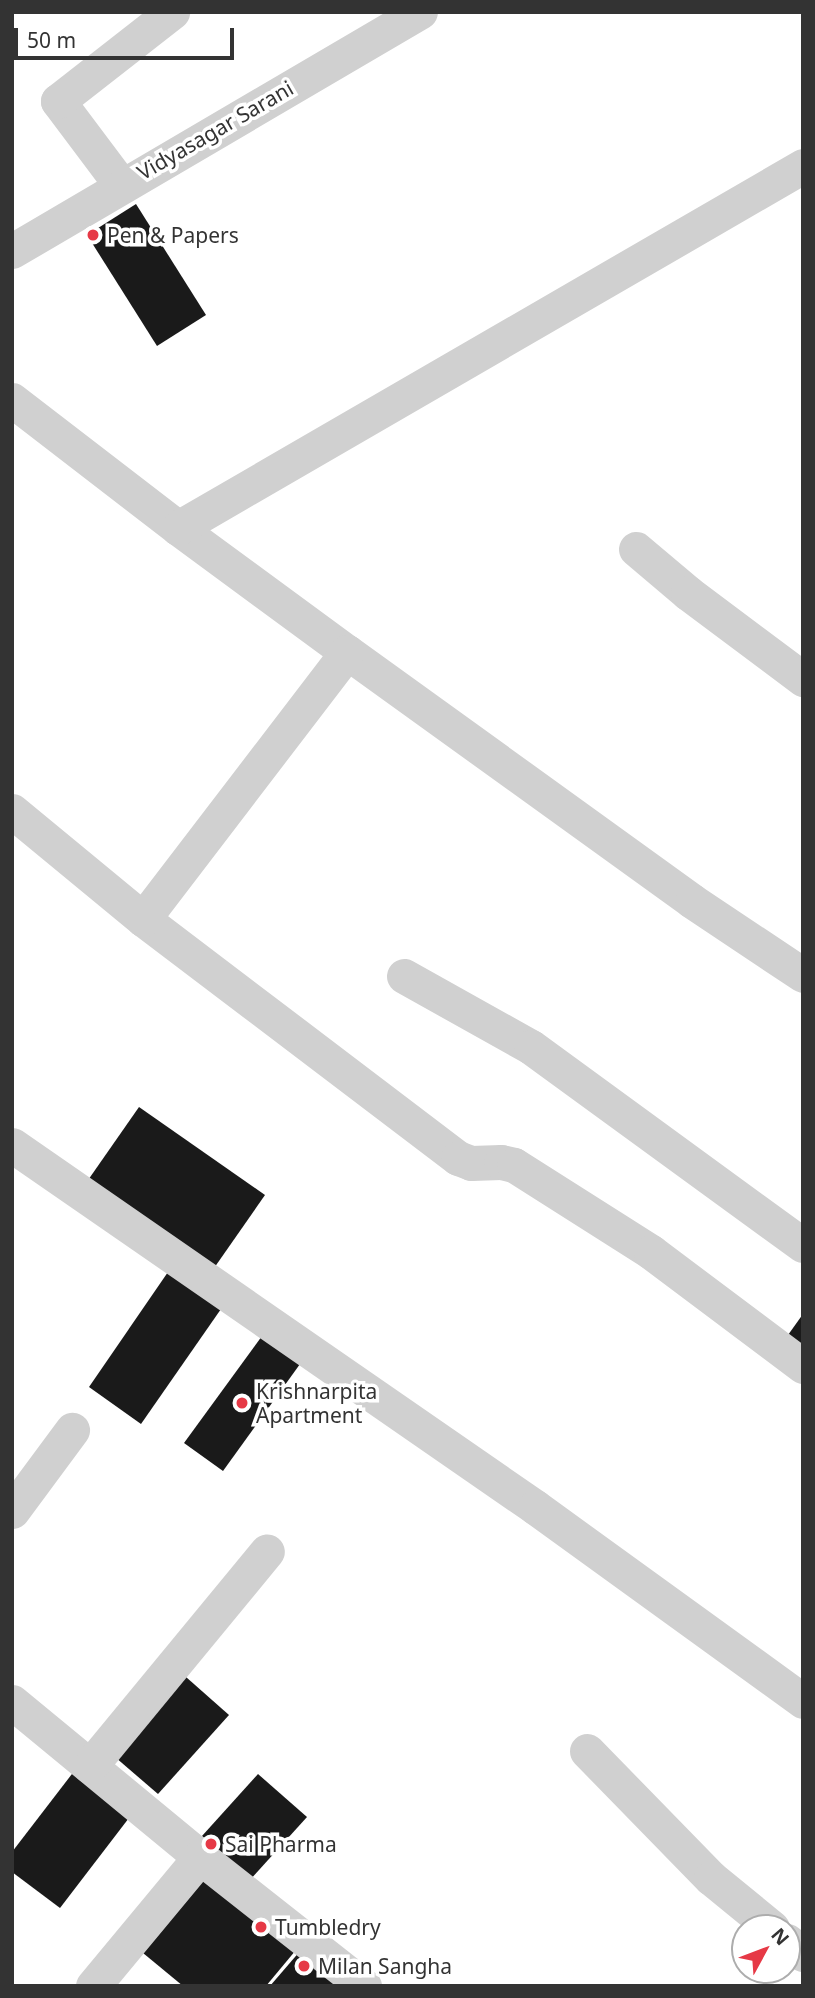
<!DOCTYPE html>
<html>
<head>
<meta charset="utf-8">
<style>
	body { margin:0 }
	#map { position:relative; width:815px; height:1998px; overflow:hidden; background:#fff; font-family:"Noto Sans",sans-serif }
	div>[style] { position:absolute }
	.building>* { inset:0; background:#1a1a1a }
	.minor>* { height:35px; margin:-17.5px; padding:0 17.5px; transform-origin:17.5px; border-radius:17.5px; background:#d0d0d0 }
	.dots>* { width:19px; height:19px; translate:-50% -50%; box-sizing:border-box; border:4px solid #fff; border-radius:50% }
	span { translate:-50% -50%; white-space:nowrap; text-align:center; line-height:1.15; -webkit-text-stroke:7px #fff; paint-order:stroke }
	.street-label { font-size:21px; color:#333 }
	.poi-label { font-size:21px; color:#333 }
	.left { translate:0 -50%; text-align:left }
	.frame { position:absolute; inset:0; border:14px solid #333; pointer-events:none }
	.north { position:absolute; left:731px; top:1914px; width:70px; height:70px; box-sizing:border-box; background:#fff; border:2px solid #adadad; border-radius:50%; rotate:49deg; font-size:19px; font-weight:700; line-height:28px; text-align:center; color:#333 }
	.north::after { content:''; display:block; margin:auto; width:24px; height:32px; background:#e63946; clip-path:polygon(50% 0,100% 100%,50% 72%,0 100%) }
	.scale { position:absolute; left:14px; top:28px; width:220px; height:32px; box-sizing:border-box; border:4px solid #333; border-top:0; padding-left:9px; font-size:21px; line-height:24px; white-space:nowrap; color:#333; -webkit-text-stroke:5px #fff; paint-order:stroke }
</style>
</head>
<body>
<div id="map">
	<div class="building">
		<div style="clip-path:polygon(136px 204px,206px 315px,157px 346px,87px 235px)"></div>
		<div style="clip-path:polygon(139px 1107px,265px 1195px,212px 1271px,86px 1183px)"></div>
		<div style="clip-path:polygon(168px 1272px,221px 1309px,141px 1424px,89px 1387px)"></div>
		<div style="clip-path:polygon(803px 1314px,803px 1357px,783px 1342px)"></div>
		<div style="clip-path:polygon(262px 1336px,300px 1364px,223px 1471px,184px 1443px)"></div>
		<div style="clip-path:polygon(186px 1677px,229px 1715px,158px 1794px,115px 1757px)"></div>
		<div style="clip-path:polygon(75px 1770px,132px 1814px,60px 1908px,12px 1872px,12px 1852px)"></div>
		<div style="clip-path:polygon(258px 1774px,307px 1817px,250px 1880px,202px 1836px)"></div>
		<div style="clip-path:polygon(207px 1876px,296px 1950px,266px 1986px,183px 1986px,143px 1953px)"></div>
		<div style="clip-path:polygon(301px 1950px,337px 1986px,270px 1986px)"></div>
	</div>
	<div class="minor">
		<div style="left:121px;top:185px;width:105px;rotate:-126.9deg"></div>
		<div style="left:58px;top:101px;width:145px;rotate:-38deg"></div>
		<div style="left:12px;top:251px;width:473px;rotate:-30.4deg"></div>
		<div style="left:12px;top:400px;width:210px;rotate:37.6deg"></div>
		<div style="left:178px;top:528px;width:210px;rotate:36.3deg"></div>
		<div style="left:347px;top:652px;width:425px;rotate:35.8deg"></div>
		<div style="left:692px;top:901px;width:133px;rotate:33.7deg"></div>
		<div style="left:178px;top:528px;width:722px;rotate:-30.08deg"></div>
		<div style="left:636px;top:549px;width:68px;rotate:40.2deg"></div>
		<div style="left:688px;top:593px;width:144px;rotate:36.8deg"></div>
		<div style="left:12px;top:811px;width:170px;rotate:39.5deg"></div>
		<div style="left:143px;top:919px;width:395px;rotate:37.2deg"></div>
		<div style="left:458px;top:1158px;width:14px;rotate:21deg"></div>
		<div style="left:471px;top:1163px;width:30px;rotate:-2deg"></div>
		<div style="left:501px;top:1162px;width:13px;rotate:13deg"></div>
		<div style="left:514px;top:1165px;width:162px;rotate:32.4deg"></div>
		<div style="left:651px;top:1252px;width:190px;rotate:36.9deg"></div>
		<div style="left:143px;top:919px;width:336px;rotate:-52.6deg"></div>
		<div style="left:404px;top:976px;width:145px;rotate:29.2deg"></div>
		<div style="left:531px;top:1047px;width:336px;rotate:36.1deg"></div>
		<div style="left:12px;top:1145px;width:636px;rotate:34.69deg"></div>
		<div style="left:535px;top:1507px;width:331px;rotate:35.9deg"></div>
		<div style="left:12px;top:1511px;width:101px;rotate:-53.5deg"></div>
		<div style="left:12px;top:1702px;width:244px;rotate:39.5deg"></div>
		<div style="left:200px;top:1857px;width:209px;rotate:38.2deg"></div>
		<div style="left:587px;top:1751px;width:177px;rotate:45.7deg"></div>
		<div style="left:711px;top:1878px;width:79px;rotate:39.3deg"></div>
		<div style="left:90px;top:1766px;width:278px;rotate:-50.5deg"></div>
		<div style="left:787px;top:1941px;width:21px;rotate:39deg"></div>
		<div style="left:93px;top:1986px;width:168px;rotate:-50.3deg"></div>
	</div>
	<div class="dots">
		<div style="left:93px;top:235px;background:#e63946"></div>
		<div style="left:242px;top:1403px;background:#e63946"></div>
		<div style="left:211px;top:1844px;background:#e63946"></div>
		<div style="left:261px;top:1927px;background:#e63946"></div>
		<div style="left:304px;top:1966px;background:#e63946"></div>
	</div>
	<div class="street-label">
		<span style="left:215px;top:130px;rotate:-30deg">Vidyasagar Sarani</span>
	</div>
	<div class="poi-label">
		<span class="left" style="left:107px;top:235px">Pen &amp; Papers</span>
		<span class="left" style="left:256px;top:1403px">Krishnarpita<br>Apartment</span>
		<span class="left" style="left:225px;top:1844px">Sai Pharma</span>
		<span class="left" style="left:275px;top:1927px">Tumbledry</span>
		<span class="left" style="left:318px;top:1966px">Milan Sangha</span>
	</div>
	<div class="frame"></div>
	<div class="north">N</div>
	<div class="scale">50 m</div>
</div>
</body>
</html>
